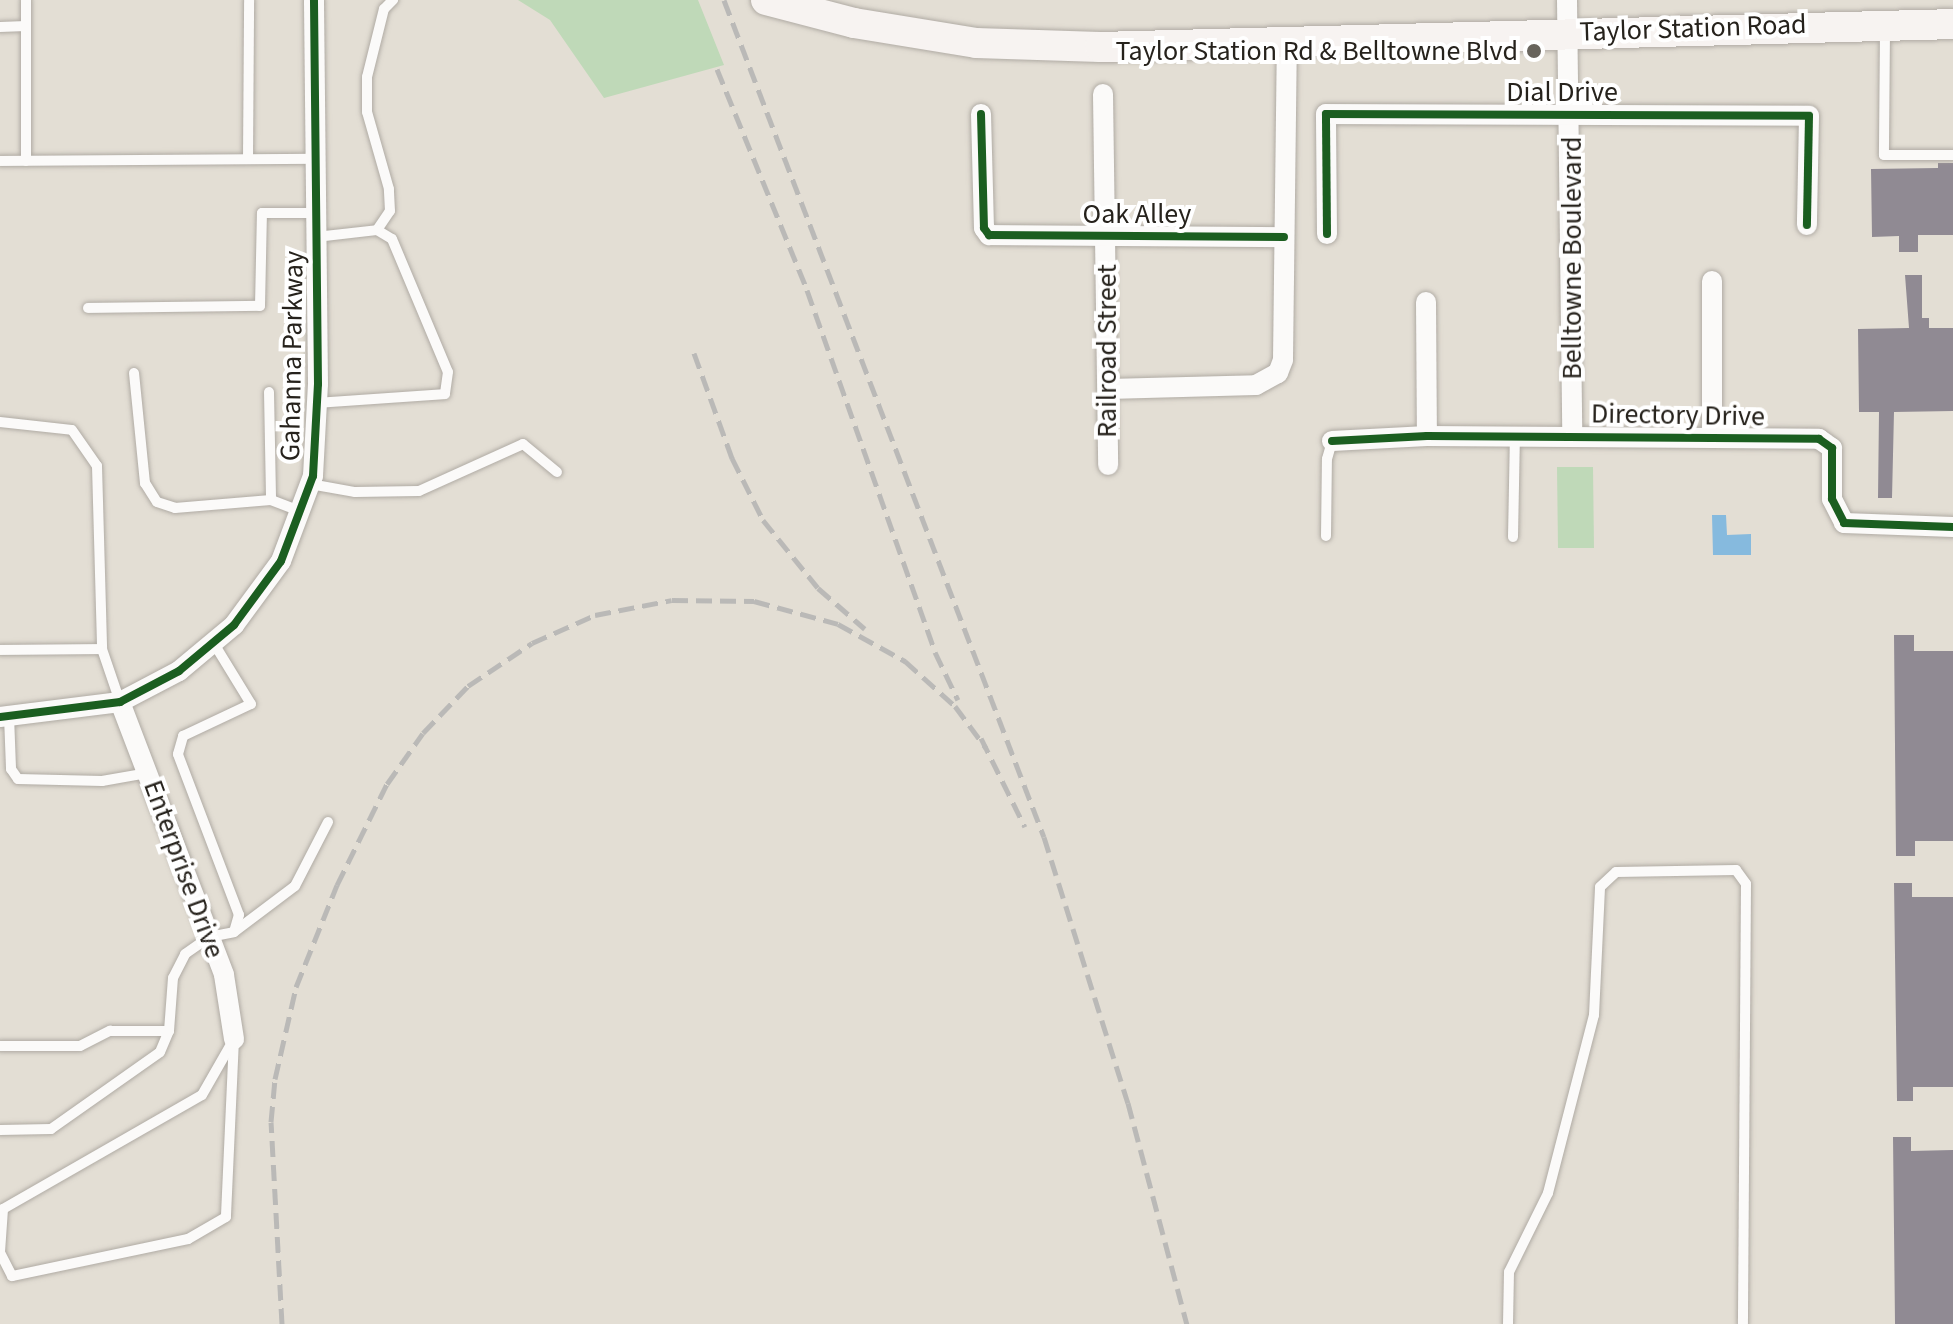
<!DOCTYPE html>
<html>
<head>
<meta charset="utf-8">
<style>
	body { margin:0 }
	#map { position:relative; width:1953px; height:1324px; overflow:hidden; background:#e3ded4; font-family:"Source Sans 3",sans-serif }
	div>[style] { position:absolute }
	.green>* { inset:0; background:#bfd9b8 }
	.water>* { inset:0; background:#86bade }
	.building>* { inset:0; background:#908a93 }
	.roads { filter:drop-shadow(0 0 2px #b0aba4) drop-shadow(0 0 2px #b0aba4) }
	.service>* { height:10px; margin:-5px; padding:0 5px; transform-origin:5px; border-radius:5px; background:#fbfaf9 }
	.minor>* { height:20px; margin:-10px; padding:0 10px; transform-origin:10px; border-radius:10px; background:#fbfaf9 }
	.secondary>* { height:30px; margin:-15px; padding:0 15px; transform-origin:15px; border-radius:15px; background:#f7f3f1 }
	.rail>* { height:5px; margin-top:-2.5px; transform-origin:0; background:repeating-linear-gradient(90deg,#bab9b7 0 16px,transparent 0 24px) }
	.cycleway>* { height:8px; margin:-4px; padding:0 4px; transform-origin:4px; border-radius:4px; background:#1b5e20 }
	.dots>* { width:22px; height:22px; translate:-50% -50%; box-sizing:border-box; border:4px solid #fff; border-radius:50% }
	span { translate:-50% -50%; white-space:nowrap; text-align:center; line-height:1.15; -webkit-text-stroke:8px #fff; paint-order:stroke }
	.street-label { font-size:28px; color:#26221c }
	.poi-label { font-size:28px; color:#26221c }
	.right { translate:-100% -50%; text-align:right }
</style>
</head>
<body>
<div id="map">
	<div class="green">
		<div style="clip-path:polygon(518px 0,698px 0,724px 65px,604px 98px,550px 20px)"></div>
		<div style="clip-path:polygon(1557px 467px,1593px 467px,1594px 548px,1558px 548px)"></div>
	</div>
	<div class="water">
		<div style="clip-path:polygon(1712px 515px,1726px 515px,1727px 535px,1751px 534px,1751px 555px,1713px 555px)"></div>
	</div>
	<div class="building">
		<div style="clip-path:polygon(1938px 163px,1953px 163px,1953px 235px,1918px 235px,1918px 252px,1899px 252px,1899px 236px,1872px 237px,1871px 169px,1938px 168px)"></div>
		<div style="clip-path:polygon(1905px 275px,1922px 275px,1922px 318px,1929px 318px,1929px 328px,1953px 328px,1953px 411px,1894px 412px,1892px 498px,1878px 498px,1879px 412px,1859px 412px,1858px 329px,1909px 328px)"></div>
		<div style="clip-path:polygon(1894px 635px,1914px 635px,1914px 651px,1953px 651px,1953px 841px,1915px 841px,1915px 856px,1896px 856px)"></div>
		<div style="clip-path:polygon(1894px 883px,1912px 883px,1912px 897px,1953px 897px,1953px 1087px,1913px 1087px,1913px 1101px,1897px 1101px)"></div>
		<div style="clip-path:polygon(1893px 1137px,1911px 1137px,1911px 1151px,1953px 1150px,1953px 1324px,1895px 1324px)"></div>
	</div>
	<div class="roads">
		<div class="service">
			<div style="left:26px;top:0;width:161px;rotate:90deg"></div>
			<div style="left:0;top:27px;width:26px;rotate:-2deg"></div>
			<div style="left:1885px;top:31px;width:124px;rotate:90.5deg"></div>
			<div style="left:1884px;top:155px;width:69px"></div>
			<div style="left:248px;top:159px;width:159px;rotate:-89.6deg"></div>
			<div style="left:0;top:161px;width:315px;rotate:-0.4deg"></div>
			<div style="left:377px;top:230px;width:23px;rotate:-56deg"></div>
			<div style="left:390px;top:211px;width:22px;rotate:-93deg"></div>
			<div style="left:389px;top:189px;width:80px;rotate:-105.9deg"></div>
			<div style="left:367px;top:112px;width:35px;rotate:-90deg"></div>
			<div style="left:367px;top:77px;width:70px;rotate:-76deg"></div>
			<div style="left:384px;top:9px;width:13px;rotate:-45deg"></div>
			<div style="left:316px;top:237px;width:61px;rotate:-6.5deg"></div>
			<div style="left:377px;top:230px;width:17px;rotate:31deg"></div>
			<div style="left:392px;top:239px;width:144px;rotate:67.2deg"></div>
			<div style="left:448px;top:372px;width:22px;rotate:98deg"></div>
			<div style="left:445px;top:394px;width:128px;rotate:176deg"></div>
			<div style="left:88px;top:308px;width:172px;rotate:-0.7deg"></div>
			<div style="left:260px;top:306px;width:93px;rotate:-88.8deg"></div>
			<div style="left:262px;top:213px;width:53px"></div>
			<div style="left:134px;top:373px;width:111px;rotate:84.3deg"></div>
			<div style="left:145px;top:483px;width:22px;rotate:58deg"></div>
			<div style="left:157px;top:502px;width:19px;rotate:18deg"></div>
			<div style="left:175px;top:508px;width:96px;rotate:-4.8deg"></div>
			<div style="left:271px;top:500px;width:30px;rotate:21deg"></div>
			<div style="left:269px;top:392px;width:108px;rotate:88.9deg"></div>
			<div style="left:0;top:422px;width:72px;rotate:6.3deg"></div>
			<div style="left:72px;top:430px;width:44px;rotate:55.2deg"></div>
			<div style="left:97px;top:466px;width:183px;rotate:88.4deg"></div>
			<div style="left:102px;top:649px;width:56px;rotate:71.2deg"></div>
			<div style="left:310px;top:484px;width:46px;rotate:10.1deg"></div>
			<div style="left:355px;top:492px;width:64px;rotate:-0.9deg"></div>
			<div style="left:419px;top:491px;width:114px;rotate:-24.3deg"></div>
			<div style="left:523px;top:444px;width:44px;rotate:39.5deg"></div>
			<div style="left:1326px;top:536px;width:77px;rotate:-89.3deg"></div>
			<div style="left:1327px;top:459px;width:19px;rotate:-74deg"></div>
			<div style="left:1513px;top:537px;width:101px;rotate:-88.9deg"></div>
			<div style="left:0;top:650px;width:102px;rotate:-0.6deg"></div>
			<div style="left:9px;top:716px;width:53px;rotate:87.8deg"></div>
			<div style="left:11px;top:769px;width:12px;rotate:55deg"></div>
			<div style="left:18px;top:779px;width:84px;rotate:1.4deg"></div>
			<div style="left:102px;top:781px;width:47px;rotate:-9.9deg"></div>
			<div style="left:234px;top:932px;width:76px;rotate:-37deg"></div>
			<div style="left:295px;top:886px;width:72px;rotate:-62.7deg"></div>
			<div style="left:234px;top:1039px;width:178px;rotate:92.6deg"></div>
			<div style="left:226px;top:1217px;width:44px;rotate:149.9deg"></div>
			<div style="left:188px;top:1239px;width:180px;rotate:168.1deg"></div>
			<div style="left:12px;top:1276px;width:27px;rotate:-117deg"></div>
			<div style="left:0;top:1252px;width:43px;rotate:-86deg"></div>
			<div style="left:3px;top:1209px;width:229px;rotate:-29.8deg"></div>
			<div style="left:202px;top:1095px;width:64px;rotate:-60.3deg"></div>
			<div style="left:0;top:1046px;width:80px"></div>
			<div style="left:80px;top:1046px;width:34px;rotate:-27deg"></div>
			<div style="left:110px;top:1031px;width:59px"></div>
			<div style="left:0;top:1130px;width:51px;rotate:-1.1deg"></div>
			<div style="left:51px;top:1129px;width:133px;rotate:-35.2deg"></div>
			<div style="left:160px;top:1052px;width:23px;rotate:-67deg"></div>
			<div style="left:169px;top:1031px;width:53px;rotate:-85.7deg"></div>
			<div style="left:173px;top:978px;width:27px;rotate:-63deg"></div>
			<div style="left:185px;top:954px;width:29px;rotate:-35deg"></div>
			<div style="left:209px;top:937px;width:25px;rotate:-11deg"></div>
			<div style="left:234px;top:932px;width:18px;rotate:-74deg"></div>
			<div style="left:239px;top:915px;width:172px;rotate:-110.8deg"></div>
			<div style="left:178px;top:754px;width:19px;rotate:-74deg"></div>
			<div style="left:183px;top:736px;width:75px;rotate:-25.2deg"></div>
			<div style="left:251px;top:704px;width:73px;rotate:-121.5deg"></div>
			<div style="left:1508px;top:1324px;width:52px;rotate:-88.9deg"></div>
			<div style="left:1509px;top:1272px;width:88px;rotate:-63.7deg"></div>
			<div style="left:1548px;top:1193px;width:184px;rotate:-75.5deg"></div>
			<div style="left:1594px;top:1015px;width:128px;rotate:-87.3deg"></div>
			<div style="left:1600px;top:887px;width:22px;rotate:-43deg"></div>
			<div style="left:1616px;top:872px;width:120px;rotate:-1deg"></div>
			<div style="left:1736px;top:870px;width:17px;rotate:54deg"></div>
			<div style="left:1746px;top:884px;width:440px;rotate:90.4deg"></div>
		</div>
		<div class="minor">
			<div style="left:1567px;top:0;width:436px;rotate:89.3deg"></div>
			<div style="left:1103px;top:94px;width:371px;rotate:89.2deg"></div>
			<div style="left:981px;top:114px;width:114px;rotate:88.5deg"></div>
			<div style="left:984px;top:228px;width:9px;rotate:54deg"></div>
			<div style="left:989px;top:235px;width:295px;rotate:0.4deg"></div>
			<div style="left:1327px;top:234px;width:120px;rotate:-90.5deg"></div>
			<div style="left:1326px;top:114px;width:483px;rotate:0.2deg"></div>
			<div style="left:1809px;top:116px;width:109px;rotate:91.1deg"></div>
			<div style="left:1712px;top:281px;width:157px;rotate:90deg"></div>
			<div style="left:1426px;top:302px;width:134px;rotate:89.6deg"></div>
			<div style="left:1108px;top:389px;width:148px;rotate:-1.5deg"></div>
			<div style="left:1256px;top:385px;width:25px;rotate:-29deg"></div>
			<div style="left:1278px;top:373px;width:14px;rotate:-69deg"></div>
			<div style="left:1283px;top:360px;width:317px;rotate:-89.3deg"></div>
			<div style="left:1332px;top:441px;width:95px;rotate:-3deg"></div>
			<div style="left:1427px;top:436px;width:392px;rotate:0.4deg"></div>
			<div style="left:1819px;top:439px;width:16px;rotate:35deg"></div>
			<div style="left:1832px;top:448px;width:51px;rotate:90deg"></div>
			<div style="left:1832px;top:499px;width:27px;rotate:63deg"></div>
			<div style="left:1844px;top:523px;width:109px;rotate:2.1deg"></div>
			<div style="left:120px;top:702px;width:292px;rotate:69.1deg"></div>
			<div style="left:224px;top:975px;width:65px;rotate:81.1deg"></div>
			<div style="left:0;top:717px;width:121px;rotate:-7.1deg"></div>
			<div style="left:120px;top:702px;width:67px;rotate:-27.7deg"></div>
			<div style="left:179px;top:671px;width:72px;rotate:-39.9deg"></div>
			<div style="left:234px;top:625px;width:79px;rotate:-53.7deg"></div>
			<div style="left:281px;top:561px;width:91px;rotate:-69.4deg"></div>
			<div style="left:313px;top:476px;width:92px;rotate:-86.9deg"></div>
			<div style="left:318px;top:384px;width:384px;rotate:-90.6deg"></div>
		</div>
		<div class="secondary">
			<div style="left:766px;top:0;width:91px;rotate:14.6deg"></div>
			<div style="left:854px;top:23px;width:124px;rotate:9.3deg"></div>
			<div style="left:976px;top:43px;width:124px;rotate:1.8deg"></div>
			<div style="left:1100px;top:47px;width:853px;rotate:-1.54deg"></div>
		</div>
	</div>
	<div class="rail">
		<div style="left:724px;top:0;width:896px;rotate:69.08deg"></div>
		<div style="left:1044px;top:837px;width:279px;rotate:72.5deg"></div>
		<div style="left:1128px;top:1103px;width:229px;rotate:75.1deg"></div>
		<div style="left:717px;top:69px;width:239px;rotate:67.8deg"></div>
		<div style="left:807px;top:290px;width:384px;rotate:70.5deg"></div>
		<div style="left:935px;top:652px;width:53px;rotate:64.4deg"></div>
		<div style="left:694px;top:353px;width:112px;rotate:70.1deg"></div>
		<div style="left:732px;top:458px;width:69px;rotate:63.4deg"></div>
		<div style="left:763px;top:520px;width:87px;rotate:51deg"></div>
		<div style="left:818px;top:588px;width:62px;rotate:41.1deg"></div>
		<div style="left:981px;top:738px;width:99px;rotate:63.7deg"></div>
		<div style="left:282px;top:1324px;width:202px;rotate:-93.1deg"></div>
		<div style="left:271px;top:1122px;width:43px;rotate:-84.7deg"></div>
		<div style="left:275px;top:1079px;width:94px;rotate:-77.1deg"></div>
		<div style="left:296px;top:987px;width:110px;rotate:-68.1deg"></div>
		<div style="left:337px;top:885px;width:113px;rotate:-63.7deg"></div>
		<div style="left:387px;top:784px;width:62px;rotate:-54.8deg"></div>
		<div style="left:423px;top:733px;width:65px;rotate:-46.2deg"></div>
		<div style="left:468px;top:686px;width:77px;rotate:-33.9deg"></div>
		<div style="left:532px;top:643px;width:69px;rotate:-24deg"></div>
		<div style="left:595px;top:615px;width:78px;rotate:-11deg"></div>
		<div style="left:672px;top:600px;width:82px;rotate:0.7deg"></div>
		<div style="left:754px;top:601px;width:87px;rotate:15.3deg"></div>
		<div style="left:838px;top:624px;width:77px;rotate:28.9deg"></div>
		<div style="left:905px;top:661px;width:67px;rotate:42deg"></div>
		<div style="left:955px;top:706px;width:52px;rotate:53.6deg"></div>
	</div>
	<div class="cycleway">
		<div style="left:981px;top:114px;width:114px;rotate:88.5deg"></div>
		<div style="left:984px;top:228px;width:9px;rotate:54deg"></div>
		<div style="left:989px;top:235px;width:295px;rotate:0.4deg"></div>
		<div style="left:1327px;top:234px;width:120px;rotate:-90.5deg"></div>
		<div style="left:1326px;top:114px;width:483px;rotate:0.2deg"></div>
		<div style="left:1809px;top:116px;width:109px;rotate:91.1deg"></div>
		<div style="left:1332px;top:441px;width:95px;rotate:-3deg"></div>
		<div style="left:1427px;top:436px;width:392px;rotate:0.4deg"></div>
		<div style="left:1819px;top:439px;width:16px;rotate:35deg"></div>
		<div style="left:1832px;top:448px;width:51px;rotate:90deg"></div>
		<div style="left:1832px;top:499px;width:27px;rotate:63deg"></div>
		<div style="left:1844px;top:523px;width:109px;rotate:2.1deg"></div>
		<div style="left:0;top:717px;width:121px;rotate:-7.1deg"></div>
		<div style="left:120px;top:702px;width:67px;rotate:-27.7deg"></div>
		<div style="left:179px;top:671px;width:72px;rotate:-39.9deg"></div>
		<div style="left:234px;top:625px;width:79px;rotate:-53.7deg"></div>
		<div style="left:281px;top:561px;width:91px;rotate:-69.4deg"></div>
		<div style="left:313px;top:476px;width:92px;rotate:-86.9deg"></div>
		<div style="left:318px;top:384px;width:384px;rotate:-90.6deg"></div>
	</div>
	<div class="dots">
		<div style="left:1534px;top:51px;background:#68645c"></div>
	</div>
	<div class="street-label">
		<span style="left:1693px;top:28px;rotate:-2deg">Taylor Station Road</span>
		<span style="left:1562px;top:92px">Dial Drive</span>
		<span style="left:1137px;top:214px">Oak Alley</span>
		<span style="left:1572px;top:258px;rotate:-90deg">Belltowne Boulevard</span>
		<span style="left:1107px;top:351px;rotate:-90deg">Railroad Street</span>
		<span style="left:292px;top:356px;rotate:-89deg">Gahanna Parkway</span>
		<span style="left:1678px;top:415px;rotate:1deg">Directory Drive</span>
		<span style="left:184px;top:869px;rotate:70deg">Enterprise Drive</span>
	</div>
	<div class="poi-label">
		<span class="right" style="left:1518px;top:51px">Taylor Station Rd &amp; Belltowne Blvd</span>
	</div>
</div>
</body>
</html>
